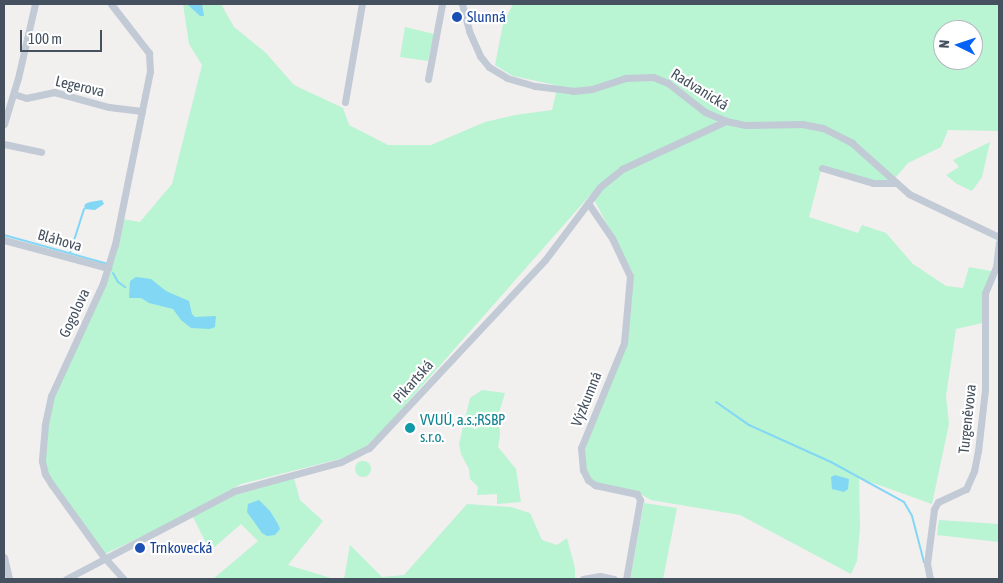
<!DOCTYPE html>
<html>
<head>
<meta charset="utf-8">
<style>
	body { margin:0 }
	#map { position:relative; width:1003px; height:583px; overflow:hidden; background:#f2efef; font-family:"Asap Condensed",sans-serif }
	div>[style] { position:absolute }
	.green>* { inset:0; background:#b9f4d3 }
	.round { border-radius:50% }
	.water>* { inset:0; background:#82d7f5 }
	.stream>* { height:2px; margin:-1px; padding:0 1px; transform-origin:1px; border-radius:1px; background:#82d7f5 }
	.minor>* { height:7px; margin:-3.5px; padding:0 3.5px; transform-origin:3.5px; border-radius:3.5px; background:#c1cad5 }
	.dots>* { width:14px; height:14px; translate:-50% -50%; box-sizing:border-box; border:2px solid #fff; border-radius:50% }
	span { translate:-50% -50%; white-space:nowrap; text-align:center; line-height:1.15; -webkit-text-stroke:4.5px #fff; paint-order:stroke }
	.transit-label { font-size:15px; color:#164399 }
	.left { translate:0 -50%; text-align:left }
	.street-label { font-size:15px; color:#45515f }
	.culture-label { font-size:15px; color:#0d838f }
	.frame { position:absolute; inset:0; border:5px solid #45515f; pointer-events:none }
	.north { position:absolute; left:933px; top:20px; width:50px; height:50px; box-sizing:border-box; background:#fff; border:1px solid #b5b9bf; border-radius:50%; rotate:274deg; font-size:14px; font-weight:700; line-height:20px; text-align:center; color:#45515f }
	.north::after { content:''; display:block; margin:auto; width:18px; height:22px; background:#0662f4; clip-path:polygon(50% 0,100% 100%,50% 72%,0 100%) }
	.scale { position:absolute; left:20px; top:30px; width:82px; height:22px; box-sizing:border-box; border:2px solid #45515f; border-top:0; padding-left:6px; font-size:15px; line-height:18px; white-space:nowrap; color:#45515f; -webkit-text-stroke:4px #fff; paint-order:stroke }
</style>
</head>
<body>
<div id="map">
	<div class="green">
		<div style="clip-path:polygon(evenodd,183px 4px,221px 4px,234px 27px,265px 52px,294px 85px,343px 108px,349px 125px,388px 145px,431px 145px,485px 122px,515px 115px,552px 110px,556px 93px,555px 85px,513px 76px,495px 65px,503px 24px,513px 4px,999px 4px,999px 131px,948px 130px,941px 147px,908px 163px,889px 185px,822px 167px,809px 217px,858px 233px,862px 225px,886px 233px,913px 264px,946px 286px,963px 288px,969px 267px,991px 271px,982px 323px,956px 329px,946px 396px,949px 424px,932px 504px,859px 478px,860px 527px,857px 561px,851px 574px,740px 515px,651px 500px,637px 492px,597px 483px,590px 478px,586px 469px,584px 449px,626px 345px,634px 275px,591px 194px,376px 438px,360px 451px,347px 457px,241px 484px,178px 519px,105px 554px,45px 470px,44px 457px,50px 403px,109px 278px,122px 219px,140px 222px,172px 184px,202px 65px,189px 44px,183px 4px,943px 30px,973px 30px,973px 60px,943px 60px,943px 30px)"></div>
		<div style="clip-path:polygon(405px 27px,434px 34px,428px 61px,400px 57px)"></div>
		<div style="clip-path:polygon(990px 142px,982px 177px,972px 191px,957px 184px,946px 175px,959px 167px,953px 160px)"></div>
		<div style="clip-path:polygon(482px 390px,505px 393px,499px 413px,500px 435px,498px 447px,516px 469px,521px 502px,497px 504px,497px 494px,477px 495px,478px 487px,470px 479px,469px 469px,461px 454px,459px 444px,470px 398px)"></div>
		<div class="round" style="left:355px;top:461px;width:16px;height:16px"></div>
		<div style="clip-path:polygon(294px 478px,300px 500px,323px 521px,288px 565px,334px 579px,213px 579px,258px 541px,241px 524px,210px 551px,193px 517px,235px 495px)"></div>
		<div style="clip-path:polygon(644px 503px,677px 508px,663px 579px,630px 579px)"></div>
		<div style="clip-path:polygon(467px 504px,511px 507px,530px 513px,542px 540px,557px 545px,567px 538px,575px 568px,575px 579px,344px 579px,350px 545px,382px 577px,404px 575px)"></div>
		<div style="clip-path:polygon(939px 520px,999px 524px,999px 542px,937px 535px)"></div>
	</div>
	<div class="water">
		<div style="clip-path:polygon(187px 4px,202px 4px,204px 16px,200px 16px)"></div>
		<div style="clip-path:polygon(102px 200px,104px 204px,95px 210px,84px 209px,85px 204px,90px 202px)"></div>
		<div style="clip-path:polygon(136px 277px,151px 279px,166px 291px,189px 301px,192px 314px,195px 317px,216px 316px,215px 327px,210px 329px,191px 328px,181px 320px,173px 309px,149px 303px,141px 298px,129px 298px,130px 281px)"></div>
		<div style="clip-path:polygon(835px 475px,849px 479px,848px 489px,844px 492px,832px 489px,831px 477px)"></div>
		<div style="clip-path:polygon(259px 500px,270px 511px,278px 524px,280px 529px,275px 535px,267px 536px,262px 533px,247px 512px,248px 504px)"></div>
	</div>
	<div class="stream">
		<div style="left:4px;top:235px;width:108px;rotate:15.6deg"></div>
		<div style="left:70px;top:253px;width:46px;rotate:-72.3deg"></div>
		<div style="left:113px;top:273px;width:10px;rotate:61deg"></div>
		<div style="left:118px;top:282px;width:9px;rotate:36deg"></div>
		<div style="left:716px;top:402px;width:40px;rotate:34.9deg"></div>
		<div style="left:749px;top:425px;width:90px;rotate:24.3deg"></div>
		<div style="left:831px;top:462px;width:83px;rotate:28.7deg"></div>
		<div style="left:904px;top:502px;width:16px;rotate:60deg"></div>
		<div style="left:912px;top:516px;width:48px;rotate:75.4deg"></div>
	</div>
	<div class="minor">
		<div style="left:111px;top:4px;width:62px;rotate:52.2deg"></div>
		<div style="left:149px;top:53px;width:18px;rotate:87deg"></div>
		<div style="left:150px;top:71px;width:177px;rotate:101.4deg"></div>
		<div style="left:115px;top:244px;width:41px;rotate:107.1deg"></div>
		<div style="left:103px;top:283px;width:124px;rotate:114.7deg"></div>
		<div style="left:51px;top:396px;width:30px;rotate:102deg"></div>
		<div style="left:45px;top:425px;width:36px;rotate:95deg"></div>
		<div style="left:42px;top:461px;width:13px;rotate:77deg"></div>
		<div style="left:45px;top:474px;width:13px;rotate:58deg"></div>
		<div style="left:52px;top:485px;width:87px;rotate:54.3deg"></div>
		<div style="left:103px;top:556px;width:31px;rotate:48deg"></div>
		<div style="left:462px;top:4px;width:28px;rotate:75deg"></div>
		<div style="left:469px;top:31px;width:27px;rotate:66deg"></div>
		<div style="left:480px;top:56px;width:14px;rotate:51deg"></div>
		<div style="left:489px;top:67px;width:21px;rotate:31deg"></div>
		<div style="left:507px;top:78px;width:29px;rotate:16deg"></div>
		<div style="left:535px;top:86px;width:38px;rotate:7deg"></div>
		<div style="left:573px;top:91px;width:19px;rotate:-6deg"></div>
		<div style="left:592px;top:89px;width:35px;rotate:-18deg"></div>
		<div style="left:625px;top:78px;width:28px;rotate:-2deg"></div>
		<div style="left:653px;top:77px;width:16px;rotate:22deg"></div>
		<div style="left:668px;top:83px;width:47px;rotate:38.1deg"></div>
		<div style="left:705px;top:112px;width:23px;rotate:23deg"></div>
		<div style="left:726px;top:121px;width:19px;rotate:12deg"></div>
		<div style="left:745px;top:125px;width:57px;rotate:-1deg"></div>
		<div style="left:802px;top:124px;width:21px;rotate:11deg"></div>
		<div style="left:823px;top:128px;width:33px;rotate:27deg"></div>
		<div style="left:852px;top:143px;width:76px;rotate:41.8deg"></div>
		<div style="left:909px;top:194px;width:100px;rotate:25.5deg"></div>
		<div style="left:428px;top:79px;width:76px;rotate:-79.4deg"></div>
		<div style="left:14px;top:94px;width:13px;rotate:18deg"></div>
		<div style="left:26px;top:98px;width:29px;rotate:-12deg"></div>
		<div style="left:54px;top:92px;width:57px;rotate:15.3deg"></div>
		<div style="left:109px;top:107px;width:33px;rotate:7deg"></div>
		<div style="left:345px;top:102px;width:99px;rotate:-80.2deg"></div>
		<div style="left:4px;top:124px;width:48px;rotate:-73.1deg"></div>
		<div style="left:18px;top:78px;width:76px;rotate:-77.1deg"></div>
		<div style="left:4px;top:144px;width:38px;rotate:12deg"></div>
		<div style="left:822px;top:168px;width:53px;rotate:16.4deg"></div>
		<div style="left:873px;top:183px;width:21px"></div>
		<div style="left:588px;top:203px;width:42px;rotate:55.6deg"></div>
		<div style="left:612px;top:238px;width:42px;rotate:64.7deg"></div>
		<div style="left:630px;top:276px;width:67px;rotate:95.1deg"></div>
		<div style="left:624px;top:343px;width:113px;rotate:112.3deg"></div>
		<div style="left:581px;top:448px;width:22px;rotate:85deg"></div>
		<div style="left:583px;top:470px;width:11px;rotate:63deg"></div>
		<div style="left:588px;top:480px;width:9px;rotate:36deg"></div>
		<div style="left:595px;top:485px;width:43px;rotate:12.1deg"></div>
		<div style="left:637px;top:494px;width:7px;rotate:63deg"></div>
		<div style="left:640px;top:500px;width:80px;rotate:100deg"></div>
		<div style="left:4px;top:240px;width:108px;rotate:15.1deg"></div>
		<div style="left:4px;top:557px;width:23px;rotate:77deg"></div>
		<div style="left:66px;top:579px;width:190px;rotate:-27.6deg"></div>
		<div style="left:234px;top:491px;width:111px;rotate:-15.2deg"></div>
		<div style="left:341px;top:462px;width:31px;rotate:-27deg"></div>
		<div style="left:369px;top:448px;width:258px;rotate:-46.9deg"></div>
		<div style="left:545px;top:260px;width:91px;rotate:-53deg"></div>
		<div style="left:600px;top:187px;width:28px;rotate:-39deg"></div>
		<div style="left:622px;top:169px;width:115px;rotate:-24.8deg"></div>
		<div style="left:583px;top:579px;width:17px;rotate:-10deg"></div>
		<div style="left:600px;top:576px;width:14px;rotate:12deg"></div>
		<div style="left:930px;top:579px;width:15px;rotate:-101deg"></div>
		<div style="left:927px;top:564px;width:55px;rotate:-82.7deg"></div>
		<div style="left:934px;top:509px;width:8px;rotate:-60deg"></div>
		<div style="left:938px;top:502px;width:31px;rotate:-25deg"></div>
		<div style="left:966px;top:489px;width:20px;rotate:-66deg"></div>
		<div style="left:974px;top:471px;width:20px;rotate:-79deg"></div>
		<div style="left:978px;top:451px;width:61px;rotate:-83.5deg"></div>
		<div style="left:985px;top:390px;width:97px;rotate:-90deg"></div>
		<div style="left:985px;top:293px;width:28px;rotate:-67deg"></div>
		<div style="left:996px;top:267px;width:25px;rotate:-83deg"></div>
	</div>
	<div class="dots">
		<div style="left:457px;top:17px;background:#1a4fb4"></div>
		<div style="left:410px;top:428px;background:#0f9aa8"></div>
		<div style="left:140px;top:548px;background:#1a4fb4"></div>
	</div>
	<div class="transit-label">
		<span class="left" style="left:467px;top:17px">Slunná</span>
		<span class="left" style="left:150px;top:548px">Trnkovecká</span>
	</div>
	<div class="street-label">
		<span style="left:80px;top:86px;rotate:13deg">Legerova</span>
		<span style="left:700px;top:89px;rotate:32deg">Radvanická</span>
		<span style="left:60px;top:240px;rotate:16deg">Bláhova</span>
		<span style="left:74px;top:313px;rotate:-65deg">Gogolova</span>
		<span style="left:413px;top:381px;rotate:-48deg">Pikartská</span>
		<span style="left:586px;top:399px;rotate:-68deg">Výzkumná</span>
		<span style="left:967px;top:419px;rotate:-84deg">Turgeněvova</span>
	</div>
	<div class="culture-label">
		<span class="left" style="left:420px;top:428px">VVUÚ, a.s.;RSBP<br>s.r.o.</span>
	</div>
	<div class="frame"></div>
	<div class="north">N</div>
	<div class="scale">100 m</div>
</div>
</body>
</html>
